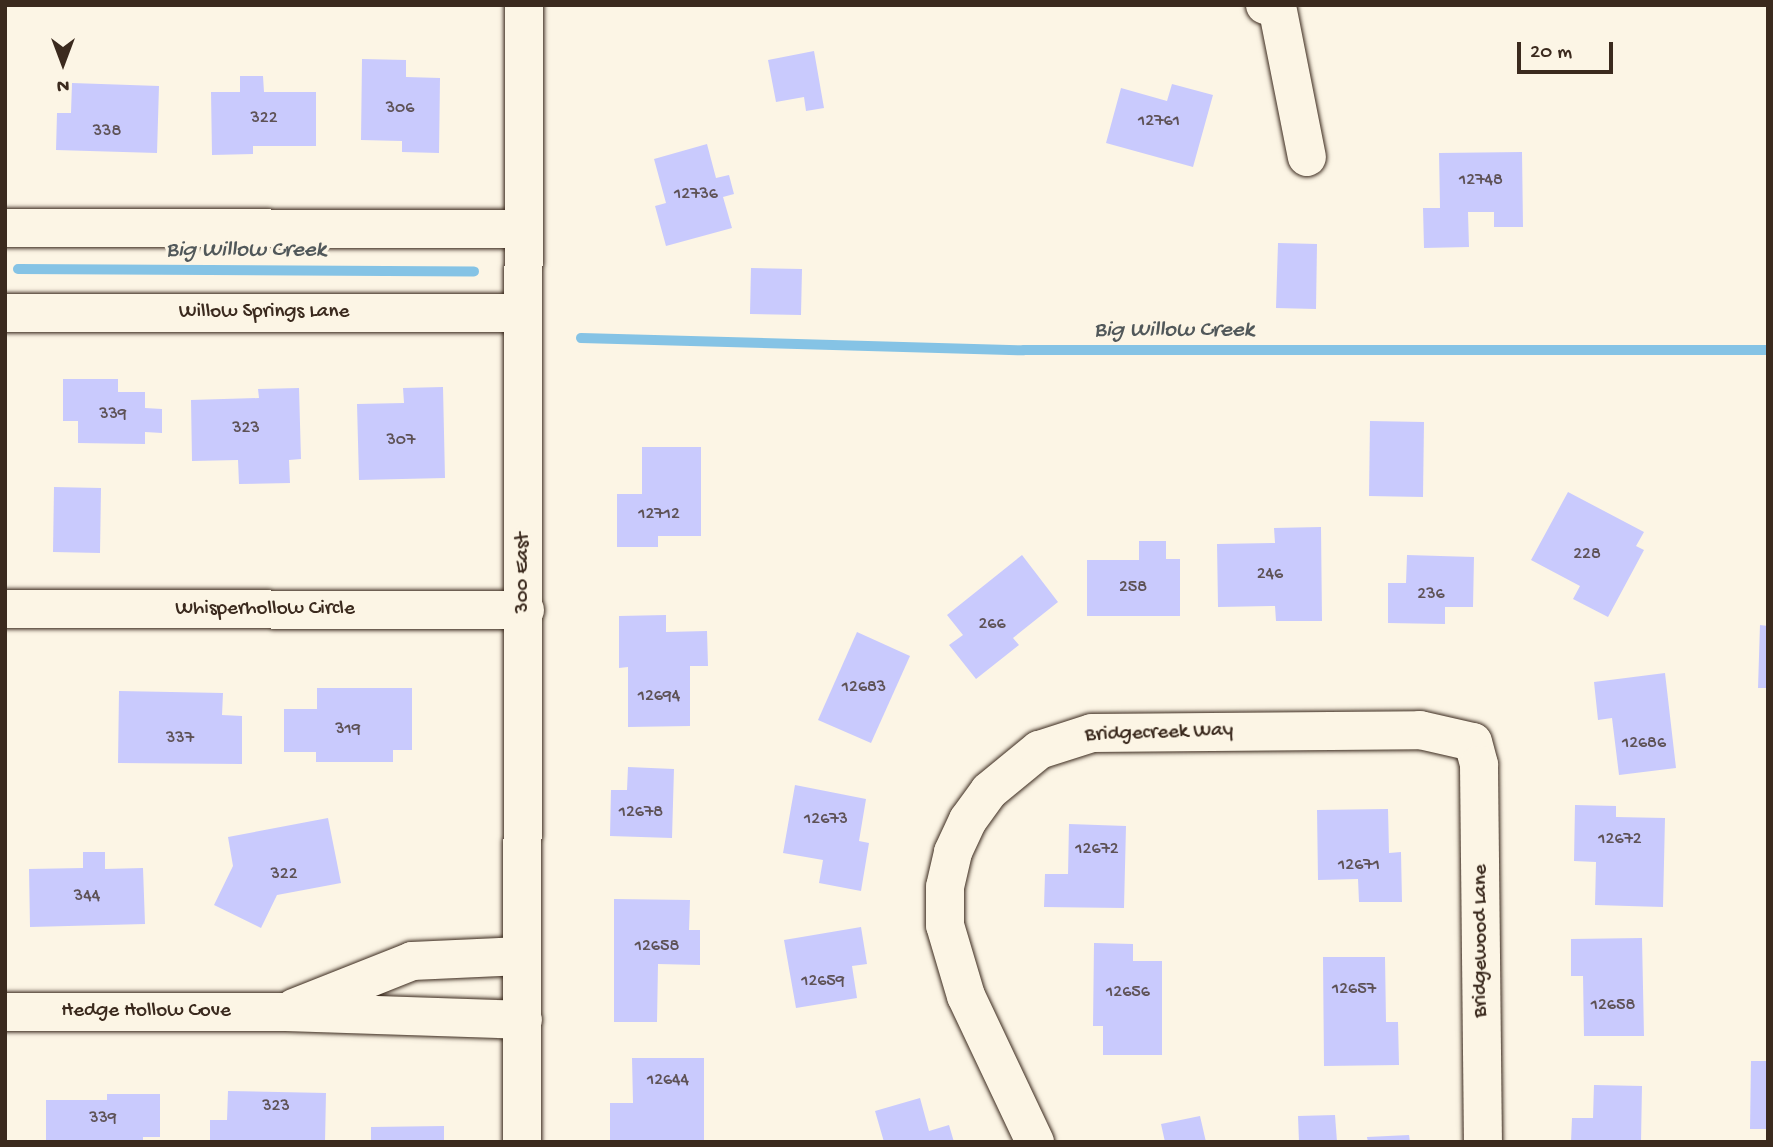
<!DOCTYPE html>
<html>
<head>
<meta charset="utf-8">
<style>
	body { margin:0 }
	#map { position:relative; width:1773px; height:1147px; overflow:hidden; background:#fcf5e5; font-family:"Gochi Hand",sans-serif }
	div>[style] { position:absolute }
	.stream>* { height:10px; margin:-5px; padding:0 5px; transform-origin:5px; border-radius:5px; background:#85c3e5 }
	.building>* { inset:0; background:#c9cafd }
	.roads { filter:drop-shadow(0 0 2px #3b2a1e) drop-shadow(0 0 2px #3b2a1e) }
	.minor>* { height:38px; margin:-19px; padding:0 19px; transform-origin:19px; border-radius:19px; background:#fcf5e5 }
	.major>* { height:38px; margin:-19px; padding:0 19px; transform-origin:19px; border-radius:19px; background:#fcf5e5 }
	span { translate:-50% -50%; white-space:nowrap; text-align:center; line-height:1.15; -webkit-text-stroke:6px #fcf5e5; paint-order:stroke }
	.number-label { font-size:18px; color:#5e5256 }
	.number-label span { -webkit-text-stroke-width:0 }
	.street-label { font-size:21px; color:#3b2a1e }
	.water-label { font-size:23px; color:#51585a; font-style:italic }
	.frame { position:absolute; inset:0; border:7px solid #3b2a1e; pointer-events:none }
	.north { position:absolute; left:28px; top:28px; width:70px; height:70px; -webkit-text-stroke:5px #fcf5e5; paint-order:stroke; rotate:180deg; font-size:19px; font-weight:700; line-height:28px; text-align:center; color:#3b2a1e }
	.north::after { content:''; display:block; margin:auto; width:24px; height:32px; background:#3b2a1e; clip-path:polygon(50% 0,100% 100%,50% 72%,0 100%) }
	.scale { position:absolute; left:1517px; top:42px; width:96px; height:32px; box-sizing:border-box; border:4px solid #3b2a1e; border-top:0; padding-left:9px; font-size:21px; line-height:24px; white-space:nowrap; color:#3b2a1e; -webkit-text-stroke:5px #fcf5e5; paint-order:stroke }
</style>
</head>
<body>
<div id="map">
	<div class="stream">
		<div style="left:18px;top:269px;width:456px;rotate:0.3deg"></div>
		<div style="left:581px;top:338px;width:443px;rotate:1.6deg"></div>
		<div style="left:1024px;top:350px;width:744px"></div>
	</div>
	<div class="building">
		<div style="clip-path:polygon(814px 51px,824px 108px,806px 111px,804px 97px,776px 102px,768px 60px)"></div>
		<div style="clip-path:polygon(362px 59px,406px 60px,406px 77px,440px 78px,439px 153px,402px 152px,402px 141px,361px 140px)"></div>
		<div style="clip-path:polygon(240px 76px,263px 76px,264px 92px,316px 92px,316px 146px,253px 146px,253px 154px,212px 155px,211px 92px,240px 92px)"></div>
		<div style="clip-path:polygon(72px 83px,159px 86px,157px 153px,56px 150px,57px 113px,71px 113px)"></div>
		<div style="clip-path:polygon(1172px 84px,1213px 95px,1193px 167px,1106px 143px,1121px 88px,1167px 101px)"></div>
		<div style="clip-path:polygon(707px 144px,716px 178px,729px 175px,734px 194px,723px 197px,732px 228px,666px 246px,655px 206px,666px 203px,654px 159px)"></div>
		<div style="clip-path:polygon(1522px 152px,1523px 227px,1494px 227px,1494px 212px,1468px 212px,1469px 247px,1424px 248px,1423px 208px,1440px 208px,1439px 153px)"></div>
		<div style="clip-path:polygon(1278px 243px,1317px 244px,1316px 309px,1276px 308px)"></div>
		<div style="clip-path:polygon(751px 268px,802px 269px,801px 315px,750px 314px)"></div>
		<div style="clip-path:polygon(63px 379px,118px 379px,118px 392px,145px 392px,145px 408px,162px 409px,162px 433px,145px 432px,145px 444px,78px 443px,78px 421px,63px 421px)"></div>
		<div style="clip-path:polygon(443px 387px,445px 478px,359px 480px,357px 404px,404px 403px,403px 388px)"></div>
		<div style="clip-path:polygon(299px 388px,301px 459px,289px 460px,290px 483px,239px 484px,238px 460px,192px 461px,191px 400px,259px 398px,258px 389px)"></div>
		<div style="clip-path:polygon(1370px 421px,1424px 422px,1423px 497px,1369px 496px)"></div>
		<div style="clip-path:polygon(642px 447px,701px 447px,701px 536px,658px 536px,658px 547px,617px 547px,617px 494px,642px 494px)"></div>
		<div style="clip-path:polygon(54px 487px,101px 488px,100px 553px,53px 552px)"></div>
		<div style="clip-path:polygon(1568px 492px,1644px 532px,1636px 546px,1644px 550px,1608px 617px,1573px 599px,1580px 586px,1531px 560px)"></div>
		<div style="clip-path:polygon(1321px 527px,1322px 621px,1276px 621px,1275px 606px,1218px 607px,1217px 544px,1275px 543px,1274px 528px)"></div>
		<div style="clip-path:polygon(1139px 541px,1166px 541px,1166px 559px,1180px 559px,1180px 616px,1087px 616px,1087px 560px,1139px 560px)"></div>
		<div style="clip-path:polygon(1022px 555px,1058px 602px,1013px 638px,1019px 645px,976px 679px,949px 645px,963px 635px,947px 615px)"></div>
		<div style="clip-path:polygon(1407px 555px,1474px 557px,1473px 607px,1445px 607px,1445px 624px,1388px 623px,1388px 583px,1406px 583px)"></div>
		<div style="clip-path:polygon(666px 615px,666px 632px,707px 631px,708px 666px,690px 666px,690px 726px,628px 727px,628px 667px,619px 668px,619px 616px)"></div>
		<div style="clip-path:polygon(1760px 625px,1768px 626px,1768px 688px,1758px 688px)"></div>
		<div style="clip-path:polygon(857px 632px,910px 656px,871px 743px,818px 720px)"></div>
		<div style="clip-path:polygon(1665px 673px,1676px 768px,1619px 775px,1612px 718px,1598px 720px,1594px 682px)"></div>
		<div style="clip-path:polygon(317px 688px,412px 688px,412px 750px,393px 750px,393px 762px,316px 762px,316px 752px,284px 752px,284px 709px,317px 709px)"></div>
		<div style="clip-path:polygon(119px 691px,223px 693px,222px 715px,242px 716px,242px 764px,118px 763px)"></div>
		<div style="clip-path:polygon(628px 767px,674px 769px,672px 838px,610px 836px,611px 790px,627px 790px)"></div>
		<div style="clip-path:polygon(795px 785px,866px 799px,859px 841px,869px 843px,861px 891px,819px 883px,823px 860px,783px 853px)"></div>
		<div style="clip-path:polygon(1575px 805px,1616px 806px,1616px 817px,1665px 818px,1663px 907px,1595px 905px,1596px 862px,1574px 861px)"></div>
		<div style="clip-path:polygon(1388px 809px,1389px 853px,1401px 852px,1402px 902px,1359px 902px,1358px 879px,1318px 880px,1317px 810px)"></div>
		<div style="clip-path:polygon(328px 818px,341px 883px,277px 895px,261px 928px,214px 905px,233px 866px,228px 837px)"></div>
		<div style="clip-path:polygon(1069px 824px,1126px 826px,1124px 908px,1044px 907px,1045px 874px,1068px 874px)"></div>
		<div style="clip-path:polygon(83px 852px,105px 852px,105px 869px,143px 868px,145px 924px,30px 927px,29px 869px,83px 868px)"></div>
		<div style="clip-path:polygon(614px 899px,690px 900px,689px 930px,700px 930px,700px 965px,658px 964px,657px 1022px,614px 1022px)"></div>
		<div style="clip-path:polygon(861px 927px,867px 964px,852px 966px,857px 998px,796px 1008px,784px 940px)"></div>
		<div style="clip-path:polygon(1642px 938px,1644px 1036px,1584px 1036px,1583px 976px,1571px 976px,1571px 939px)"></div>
		<div style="clip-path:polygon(1094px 943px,1133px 944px,1133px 961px,1162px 961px,1162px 1055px,1103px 1055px,1103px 1026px,1093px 1026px)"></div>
		<div style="clip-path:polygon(1323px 957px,1385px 957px,1386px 1022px,1398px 1022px,1399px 1065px,1324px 1066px)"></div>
		<div style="clip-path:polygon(632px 1058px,704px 1058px,704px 1142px,610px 1142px,610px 1103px,633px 1103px)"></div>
		<div style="clip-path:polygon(1751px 1061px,1768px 1061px,1768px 1129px,1750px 1129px)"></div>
		<div style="clip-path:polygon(1594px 1085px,1642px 1086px,1641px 1142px,1571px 1142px,1572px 1118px,1593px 1118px)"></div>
		<div style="clip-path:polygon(228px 1091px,326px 1093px,325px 1142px,210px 1142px,210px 1120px,227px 1120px)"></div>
		<div style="clip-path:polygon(107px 1094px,160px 1094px,160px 1137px,143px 1137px,143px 1142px,46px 1142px,46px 1100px,107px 1100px)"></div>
		<div style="clip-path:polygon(920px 1098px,929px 1131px,949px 1125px,954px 1142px,884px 1142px,875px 1111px)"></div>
		<div style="clip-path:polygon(1335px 1115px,1337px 1142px,1299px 1142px,1298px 1116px)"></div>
		<div style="clip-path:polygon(1200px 1116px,1206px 1142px,1165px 1142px,1161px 1124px)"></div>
		<div style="clip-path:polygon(444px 1126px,444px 1142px,371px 1142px,371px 1127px)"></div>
		<div style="clip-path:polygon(1409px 1135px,1410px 1142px,1368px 1142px,1367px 1137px)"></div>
	</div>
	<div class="roads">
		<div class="minor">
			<div style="left:1265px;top:5px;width:12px;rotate:5deg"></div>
			<div style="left:1277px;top:6px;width:154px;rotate:78.8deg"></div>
			<div style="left:5px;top:228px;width:516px;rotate:0.11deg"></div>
			<div style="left:5px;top:313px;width:517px"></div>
			<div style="left:5px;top:609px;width:520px;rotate:0.11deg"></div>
			<div style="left:294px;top:1008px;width:127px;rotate:-21.7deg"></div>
			<div style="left:412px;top:961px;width:110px;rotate:-2.6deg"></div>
			<div style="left:5px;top:1012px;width:281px"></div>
			<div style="left:286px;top:1012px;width:237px;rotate:1.9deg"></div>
			<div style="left:1035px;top:1142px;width:161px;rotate:-115.3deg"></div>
			<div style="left:966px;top:996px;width:74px;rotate:-106.5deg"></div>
			<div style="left:945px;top:925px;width:38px;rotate:-90deg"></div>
			<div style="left:945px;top:887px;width:36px;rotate:-77deg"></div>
			<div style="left:953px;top:852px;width:35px;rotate:-65deg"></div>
			<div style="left:968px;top:820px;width:36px;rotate:-54deg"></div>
			<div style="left:989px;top:791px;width:65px;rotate:-39.4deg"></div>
			<div style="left:1039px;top:750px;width:56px;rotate:-17.8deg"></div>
			<div style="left:1092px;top:733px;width:328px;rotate:-0.5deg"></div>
			<div style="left:1420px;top:730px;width:54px;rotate:12.8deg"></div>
			<div style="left:1473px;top:742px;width:24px;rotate:75deg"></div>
			<div style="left:1479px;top:765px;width:377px;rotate:89.4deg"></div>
		</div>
		<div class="major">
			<div style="left:522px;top:1142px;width:1137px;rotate:-89.9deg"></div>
		</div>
	</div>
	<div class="number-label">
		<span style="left:400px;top:109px">306</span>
		<span style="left:264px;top:119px">322</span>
		<span style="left:1159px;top:122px">12761</span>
		<span style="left:107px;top:132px">338</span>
		<span style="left:1481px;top:181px">12748</span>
		<span style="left:696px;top:195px">12736</span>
		<span style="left:113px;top:415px">339</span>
		<span style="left:246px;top:429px">323</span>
		<span style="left:401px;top:441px">307</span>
		<span style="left:659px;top:515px">12712</span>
		<span style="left:1587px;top:555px">228</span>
		<span style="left:1270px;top:575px">246</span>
		<span style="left:1133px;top:588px">258</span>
		<span style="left:1431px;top:595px">236</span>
		<span style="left:992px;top:625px">266</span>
		<span style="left:864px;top:688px">12683</span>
		<span style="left:659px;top:697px">12694</span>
		<span style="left:348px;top:730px">319</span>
		<span style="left:180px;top:739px">337</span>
		<span style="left:1644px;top:744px">12686</span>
		<span style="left:641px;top:813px">12678</span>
		<span style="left:826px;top:820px">12673</span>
		<span style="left:1620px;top:840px">12672</span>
		<span style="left:1097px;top:850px">12672</span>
		<span style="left:1359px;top:866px">12671</span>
		<span style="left:284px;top:875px">322</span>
		<span style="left:87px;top:897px">344</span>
		<span style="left:657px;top:947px">12658</span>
		<span style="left:823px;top:982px">12659</span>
		<span style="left:1354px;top:990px">12657</span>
		<span style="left:1128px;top:993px">12656</span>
		<span style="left:1613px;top:1006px">12658</span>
		<span style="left:668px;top:1081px">12644</span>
		<span style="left:276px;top:1107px">323</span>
		<span style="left:103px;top:1119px">339</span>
	</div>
	<div class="street-label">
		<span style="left:264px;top:313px">Willow Springs Lane</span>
		<span style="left:524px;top:573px;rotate:-90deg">300 East</span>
		<span style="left:265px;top:610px">Whisperhollow Circle</span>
		<span style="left:1159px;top:734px;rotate:-2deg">Bridgecreek Way</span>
		<span style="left:1482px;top:941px;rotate:-90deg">Bridgewood Lane</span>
		<span style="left:146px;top:1012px">Hedge Hollow Cove</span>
	</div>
	<div class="water-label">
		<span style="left:246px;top:251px">Big Willow Creek</span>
		<span style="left:1174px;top:331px">Big Willow Creek</span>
	</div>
	<div class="frame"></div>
	<div class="north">N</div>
	<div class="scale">20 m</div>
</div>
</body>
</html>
